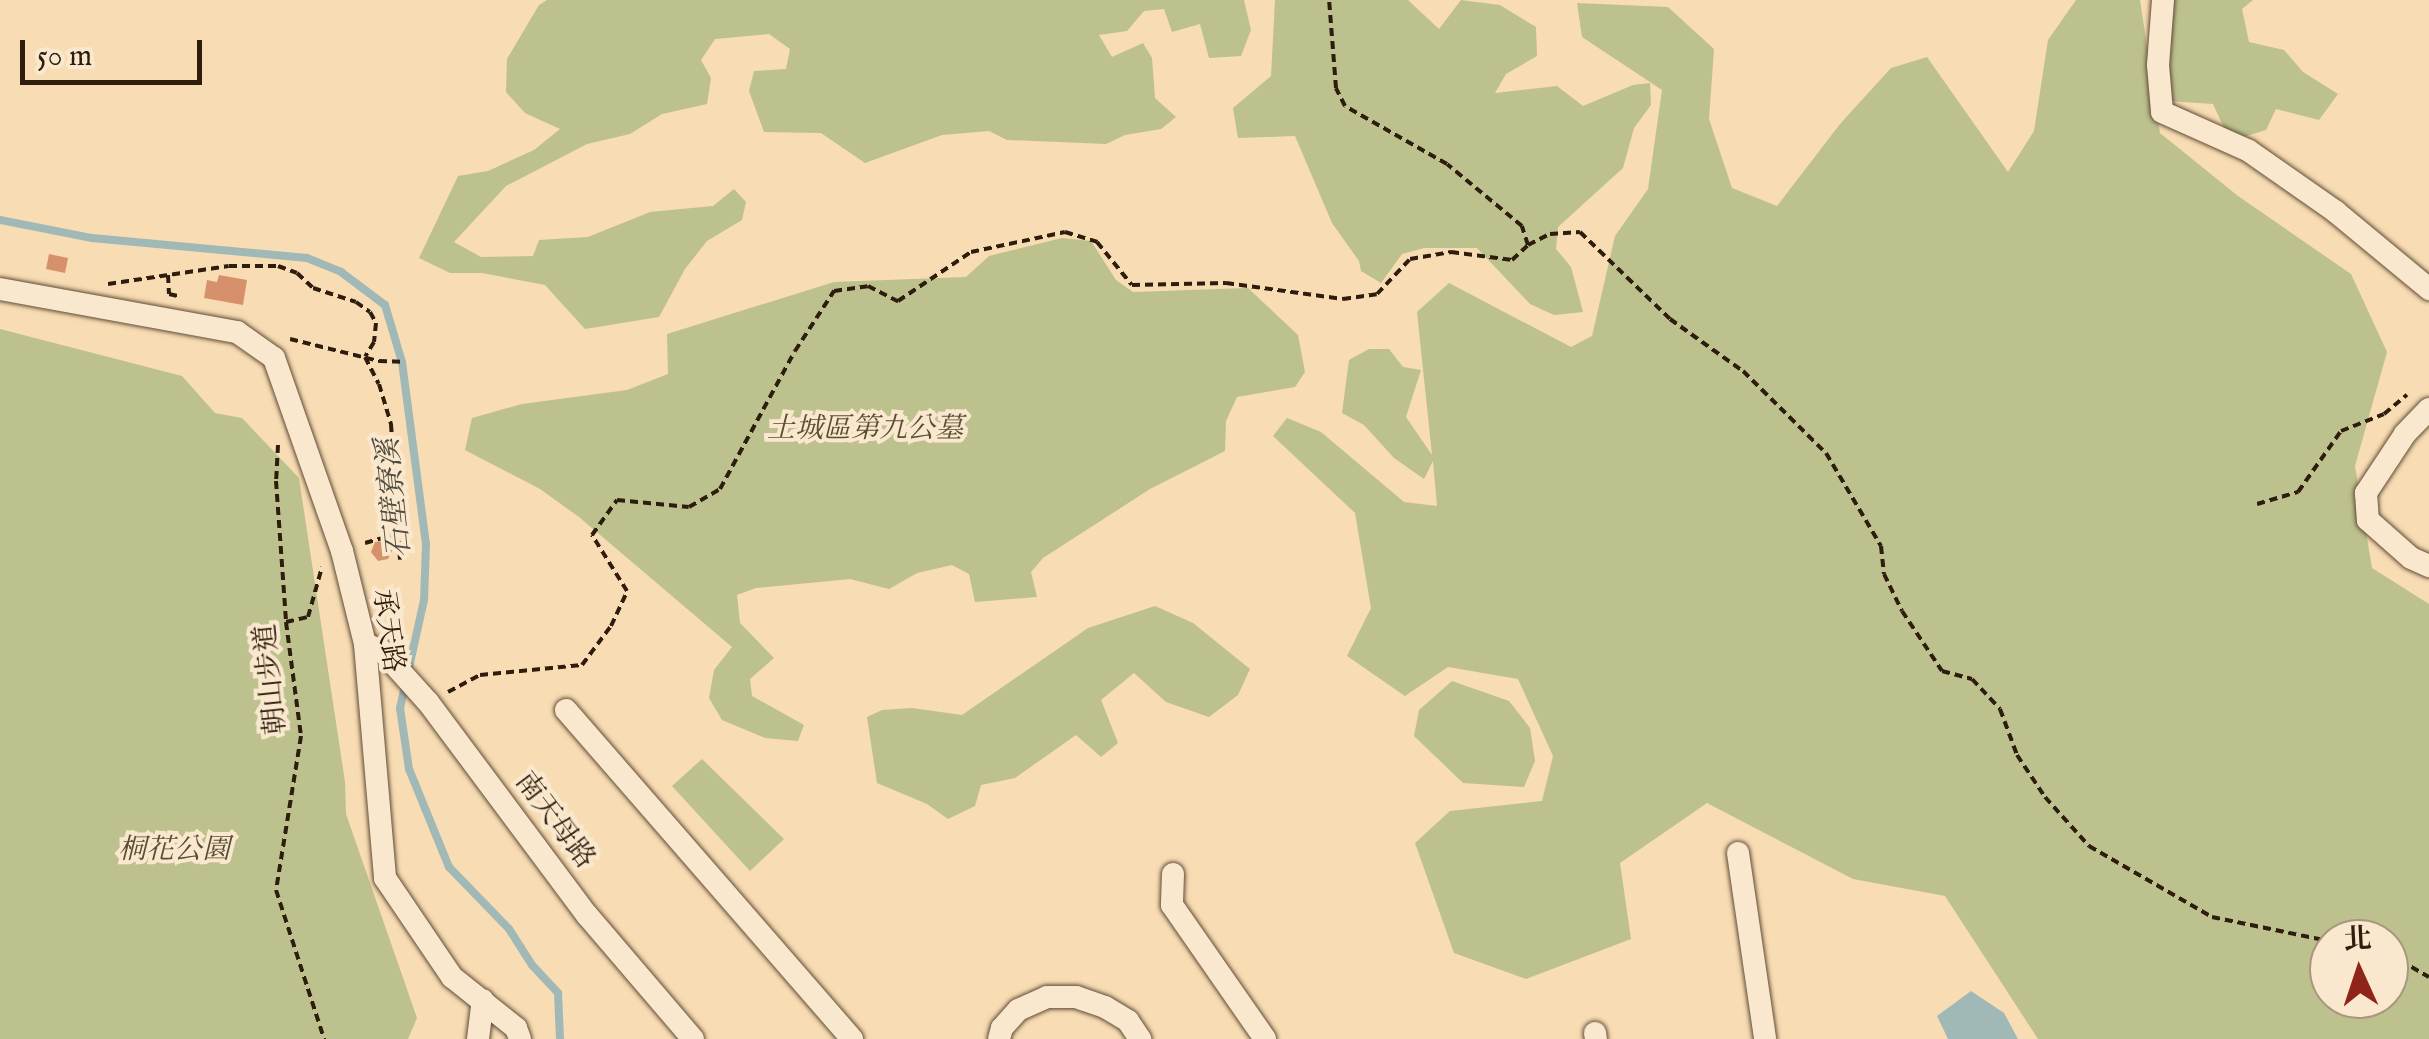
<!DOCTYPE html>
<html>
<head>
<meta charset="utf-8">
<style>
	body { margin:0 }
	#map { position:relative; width:2429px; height:1039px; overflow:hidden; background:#f8dcb3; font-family:"IM FELL English","Noto Serif TC",serif }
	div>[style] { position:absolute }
	.green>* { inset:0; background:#bcc18e }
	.water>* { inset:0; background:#a0b9b6 }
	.stream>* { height:8px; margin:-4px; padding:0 4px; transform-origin:4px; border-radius:4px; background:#a0b9b6 }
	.building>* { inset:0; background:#d6916c }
	.path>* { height:4px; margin-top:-2px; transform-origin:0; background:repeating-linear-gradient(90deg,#2e1c0c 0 8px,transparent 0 13px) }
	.roads { filter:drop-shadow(0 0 2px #604c36) drop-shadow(0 0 2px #604c36) }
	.minor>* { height:22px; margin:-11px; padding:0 11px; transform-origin:11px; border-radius:11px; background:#fae8ce }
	span { translate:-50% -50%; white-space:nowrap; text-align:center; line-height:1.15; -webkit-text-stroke:8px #fae8ce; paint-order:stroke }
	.park-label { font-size:28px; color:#594e33; font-style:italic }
	.street-label { font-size:28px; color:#2e1c0c }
	.water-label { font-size:30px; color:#504b3f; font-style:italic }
	.north { position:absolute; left:2309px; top:919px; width:100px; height:100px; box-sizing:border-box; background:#fae8ce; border:2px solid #a89680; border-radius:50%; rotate:357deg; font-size:28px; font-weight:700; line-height:40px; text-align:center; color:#2e1c0c }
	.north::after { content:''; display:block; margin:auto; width:35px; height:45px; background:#8f2418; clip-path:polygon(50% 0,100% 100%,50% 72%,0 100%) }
	.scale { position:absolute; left:20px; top:40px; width:182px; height:45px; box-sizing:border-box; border:5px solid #2e1c0c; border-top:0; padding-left:12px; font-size:30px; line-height:35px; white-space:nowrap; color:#2e1c0c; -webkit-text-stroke:8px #fae8ce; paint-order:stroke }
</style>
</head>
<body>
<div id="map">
	<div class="green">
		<div style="clip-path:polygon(547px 0,1244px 0,1251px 30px,1241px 56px,1209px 58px,1200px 24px,1172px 32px,1164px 9px,1144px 11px,1127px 31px,1099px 35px,1112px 57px,1143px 43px,1152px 58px,1155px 98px,1176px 117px,1161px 129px,1125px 135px,1106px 144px,1007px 140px,989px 131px,942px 135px,865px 163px,821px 133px,764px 132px,749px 91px,754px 71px,786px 69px,790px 49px,769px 34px,715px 39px,701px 60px,711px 78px,707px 104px,662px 114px,630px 134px,587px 144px,506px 186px,454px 242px,481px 257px,533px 256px,539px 240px,588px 237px,650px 212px,713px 206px,734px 189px,746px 202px,742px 220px,707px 241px,685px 269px,659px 317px,585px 329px,545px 285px,482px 273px,450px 273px,419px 258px,458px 176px,488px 171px,534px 150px,560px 129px,525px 113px,506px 92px,507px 59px,539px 5px)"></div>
		<div style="clip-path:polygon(1275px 0,1408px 0,1439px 29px,1461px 0,1500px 5px,1536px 27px,1537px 56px,1506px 74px,1495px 93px,1557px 86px,1583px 106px,1633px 85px,1650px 83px,1651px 105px,1634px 128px,1623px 168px,1558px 227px,1556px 249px,1571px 267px,1583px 312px,1554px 315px,1530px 304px,1477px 248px,1424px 248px,1402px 254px,1381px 283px,1361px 271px,1359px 261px,1332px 223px,1295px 136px,1238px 138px,1233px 108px,1271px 76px)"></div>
		<div style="clip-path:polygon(evenodd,2076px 0,2140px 0,2160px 133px,2238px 196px,2351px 274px,2387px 352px,2355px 466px,2372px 568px,2429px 604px,2429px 1039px,2038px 1039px,1945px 896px,1853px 879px,1707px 803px,1620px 863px,1631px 939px,1526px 979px,1454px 953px,1415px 843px,1450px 811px,1542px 801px,1553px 756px,1518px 679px,1448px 667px,1405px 696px,1347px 656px,1371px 608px,1355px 513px,1273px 436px,1287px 418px,1321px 432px,1404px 502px,1437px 506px,1433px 461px,1424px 479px,1394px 458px,1364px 425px,1342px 413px,1349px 360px,1369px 349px,1389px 349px,1403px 367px,1421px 370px,1406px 417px,1432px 455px,1417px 312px,1449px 283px,1571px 347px,1592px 336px,1615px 236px,1648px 189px,1662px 90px,1582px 37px,1577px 3px,1668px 7px,1714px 49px,1709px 119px,1732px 188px,1777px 206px,1840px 124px,1891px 68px,1927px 57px,2008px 172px,2034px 131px,2048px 40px,2076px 0,2329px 939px,2389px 939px,2389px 999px,2329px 999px,2329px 939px)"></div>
		<div style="clip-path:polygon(2172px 0,2253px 0,2242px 9px,2249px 42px,2284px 50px,2303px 72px,2338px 94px,2319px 120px,2276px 109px,2266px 130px,2230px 141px,2213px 104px,2169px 101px)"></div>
		<div style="clip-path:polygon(1062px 238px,1091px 241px,1116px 280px,1133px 292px,1248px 288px,1298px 335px,1305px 372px,1295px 387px,1237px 397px,1226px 421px,1225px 451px,1150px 489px,1043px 558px,1031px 572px,1037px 597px,975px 602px,969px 574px,952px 565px,917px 573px,889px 589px,850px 579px,756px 588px,737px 595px,740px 623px,774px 658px,750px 679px,752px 696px,804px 725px,798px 741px,765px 738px,722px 720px,709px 698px,714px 670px,732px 647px,579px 517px,540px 489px,465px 450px,472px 418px,522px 404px,627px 390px,668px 374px,667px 334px,834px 282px,966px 277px,989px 256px)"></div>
		<div style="clip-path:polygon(0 329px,182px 376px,215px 413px,242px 418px,299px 478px,345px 782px,346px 814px,417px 1018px,408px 1039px,0 1039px)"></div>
		<div style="clip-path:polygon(1155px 606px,1193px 623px,1250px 669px,1238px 695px,1209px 717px,1166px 702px,1134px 673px,1101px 700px,1118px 743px,1101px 757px,1076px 735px,1015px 778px,981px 785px,975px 806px,948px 819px,927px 804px,877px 783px,867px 717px,882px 710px,912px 708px,962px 715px,1088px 628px)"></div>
		<div style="clip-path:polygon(1452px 681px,1509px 701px,1530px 728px,1535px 761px,1524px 787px,1463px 783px,1414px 736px,1419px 710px)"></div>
		<div style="clip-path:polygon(702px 759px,784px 839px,750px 871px,672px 786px)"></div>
	</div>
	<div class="water">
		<div style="clip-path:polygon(1971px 991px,2004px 1013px,2018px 1039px,1948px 1039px,1937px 1016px)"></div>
	</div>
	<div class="stream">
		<div style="left:0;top:220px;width:94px;rotate:11.1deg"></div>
		<div style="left:92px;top:238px;width:216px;rotate:5.3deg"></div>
		<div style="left:307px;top:258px;width:37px;rotate:22deg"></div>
		<div style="left:341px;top:272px;width:55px;rotate:36.9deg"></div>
		<div style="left:385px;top:305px;width:59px;rotate:73.4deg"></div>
		<div style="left:402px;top:362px;width:184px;rotate:82.5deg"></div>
		<div style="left:426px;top:544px;width:56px;rotate:92deg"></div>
		<div style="left:424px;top:600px;width:111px;rotate:102.5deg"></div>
		<div style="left:400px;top:708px;width:62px;rotate:81.6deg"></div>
		<div style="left:409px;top:769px;width:106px;rotate:67.8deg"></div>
		<div style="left:449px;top:867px;width:86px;rotate:45.9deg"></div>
		<div style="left:509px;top:929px;width:43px;rotate:57.4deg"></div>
		<div style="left:532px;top:965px;width:38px;rotate:47deg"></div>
		<div style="left:558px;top:993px;width:46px;rotate:87.5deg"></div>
	</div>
	<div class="building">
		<div style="clip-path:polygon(49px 254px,68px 258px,65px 273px,46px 269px)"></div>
		<div style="clip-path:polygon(219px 275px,247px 280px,243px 305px,204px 298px,207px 280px,217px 282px)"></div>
		<div style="clip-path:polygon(386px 541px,393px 549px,388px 559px,378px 561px,371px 552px,375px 542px)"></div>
	</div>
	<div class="path">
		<div style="left:1528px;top:245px;width:25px;rotate:-27deg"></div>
		<div style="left:1550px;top:234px;width:30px;rotate:-4deg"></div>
		<div style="left:1580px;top:232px;width:125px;rotate:44deg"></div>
		<div style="left:1670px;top:319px;width:90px;rotate:35.5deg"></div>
		<div style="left:1743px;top:371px;width:117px;rotate:44.7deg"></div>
		<div style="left:1826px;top:453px;width:108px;rotate:59.4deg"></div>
		<div style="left:1881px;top:546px;width:28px;rotate:84deg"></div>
		<div style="left:1884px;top:574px;width:41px;rotate:64.1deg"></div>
		<div style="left:1902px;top:611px;width:72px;rotate:56.3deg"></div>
		<div style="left:1942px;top:671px;width:31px;rotate:15deg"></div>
		<div style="left:1972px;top:679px;width:41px;rotate:47deg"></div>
		<div style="left:2000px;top:709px;width:49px;rotate:69.7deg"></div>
		<div style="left:2017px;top:755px;width:50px;rotate:56.3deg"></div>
		<div style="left:2045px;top:797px;width:66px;rotate:48.1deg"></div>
		<div style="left:2089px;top:846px;width:142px;rotate:30deg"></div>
		<div style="left:2212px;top:917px;width:119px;rotate:11.6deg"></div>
		<div style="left:168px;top:275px;width:19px;rotate:87deg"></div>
		<div style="left:169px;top:294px;width:9px;rotate:13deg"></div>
		<div style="left:108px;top:284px;width:122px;rotate:-8.5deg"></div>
		<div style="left:229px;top:266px;width:49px"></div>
		<div style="left:278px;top:266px;width:20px;rotate:20deg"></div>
		<div style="left:297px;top:273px;width:22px;rotate:43deg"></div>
		<div style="left:313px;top:288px;width:45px;rotate:18deg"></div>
		<div style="left:356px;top:302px;width:17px;rotate:36deg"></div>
		<div style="left:370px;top:312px;width:13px;rotate:61deg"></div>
		<div style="left:376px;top:323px;width:19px;rotate:96deg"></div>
		<div style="left:374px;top:342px;width:17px;rotate:121deg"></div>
		<div style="left:365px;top:357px;width:30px;rotate:63deg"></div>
		<div style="left:379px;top:384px;width:42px;rotate:73.3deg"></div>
		<div style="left:391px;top:424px;width:136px;rotate:86.2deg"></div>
		<div style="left:290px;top:339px;width:92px;rotate:13.9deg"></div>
		<div style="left:379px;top:361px;width:23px;rotate:2deg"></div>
		<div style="left:278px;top:445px;width:36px;rotate:93deg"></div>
		<div style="left:276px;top:481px;width:141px;rotate:85.9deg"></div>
		<div style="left:286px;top:622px;width:115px;rotate:82.5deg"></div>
		<div style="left:301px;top:736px;width:156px;rotate:99.2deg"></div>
		<div style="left:276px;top:890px;width:157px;rotate:72.1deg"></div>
		<div style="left:2257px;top:504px;width:43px;rotate:-16.3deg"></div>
		<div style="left:2298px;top:492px;width:75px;rotate:-54.8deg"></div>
		<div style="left:2341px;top:431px;width:46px;rotate:-21.6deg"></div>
		<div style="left:2384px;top:414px;width:30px;rotate:-40deg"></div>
		<div style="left:365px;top:543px;width:33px;rotate:-16deg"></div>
		<div style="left:286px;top:622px;width:23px;rotate:-13deg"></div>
		<div style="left:308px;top:617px;width:52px;rotate:-74.4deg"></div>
		<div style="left:448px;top:692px;width:36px;rotate:-28deg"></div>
		<div style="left:480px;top:675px;width:102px;rotate:-5.6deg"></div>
		<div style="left:582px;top:665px;width:49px;rotate:-53.4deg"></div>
		<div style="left:611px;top:626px;width:38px;rotate:-65deg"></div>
		<div style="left:627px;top:591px;width:66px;rotate:-122deg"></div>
		<div style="left:592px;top:535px;width:43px;rotate:-54.5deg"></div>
		<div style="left:617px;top:500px;width:72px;rotate:5.6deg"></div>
		<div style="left:689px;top:507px;width:36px;rotate:-30deg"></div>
		<div style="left:720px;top:489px;width:157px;rotate:-61.5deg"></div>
		<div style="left:795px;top:351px;width:72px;rotate:-57deg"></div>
		<div style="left:834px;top:291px;width:34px;rotate:-8deg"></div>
		<div style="left:868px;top:286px;width:34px;rotate:27deg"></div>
		<div style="left:898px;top:301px;width:88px;rotate:-33.9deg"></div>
		<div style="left:971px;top:252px;width:96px;rotate:-12deg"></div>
		<div style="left:1065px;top:232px;width:34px;rotate:17deg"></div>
		<div style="left:1097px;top:242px;width:55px;rotate:50.9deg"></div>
		<div style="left:1132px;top:285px;width:94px;rotate:-1.2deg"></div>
		<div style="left:1226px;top:283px;width:118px;rotate:7.8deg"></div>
		<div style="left:1343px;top:299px;width:34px;rotate:-8deg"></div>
		<div style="left:1377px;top:294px;width:48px;rotate:-46.7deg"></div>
		<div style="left:1410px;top:259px;width:42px;rotate:-9.7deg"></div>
		<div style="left:1451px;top:252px;width:62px;rotate:7.5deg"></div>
		<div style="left:1512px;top:260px;width:22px;rotate:-43deg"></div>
		<div style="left:1528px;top:245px;width:20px;rotate:-108deg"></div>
		<div style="left:1522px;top:226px;width:97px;rotate:-140.4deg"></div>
		<div style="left:1447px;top:164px;width:117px;rotate:-150.4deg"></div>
		<div style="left:1345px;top:106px;width:20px;rotate:-117deg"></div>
		<div style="left:1336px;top:88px;width:88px;rotate:-94.5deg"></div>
		<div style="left:2389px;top:954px;width:46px;rotate:29.9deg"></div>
	</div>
	<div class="roads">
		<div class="minor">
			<div style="left:2163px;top:0;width:65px;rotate:94.4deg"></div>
			<div style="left:2158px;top:65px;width:47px;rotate:85.1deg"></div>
			<div style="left:2162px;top:112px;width:95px;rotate:24.1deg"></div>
			<div style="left:2249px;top:151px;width:106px;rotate:35deg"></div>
			<div style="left:2336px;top:212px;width:121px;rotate:39.6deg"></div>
			<div style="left:0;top:289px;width:241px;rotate:10.3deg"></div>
			<div style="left:237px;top:332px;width:45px;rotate:35.1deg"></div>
			<div style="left:274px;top:358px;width:205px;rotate:70.6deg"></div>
			<div style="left:342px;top:551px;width:96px;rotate:76.1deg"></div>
			<div style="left:365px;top:644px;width:235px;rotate:85.1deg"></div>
			<div style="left:385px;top:878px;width:120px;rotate:55.9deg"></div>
			<div style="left:452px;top:977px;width:82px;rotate:38.6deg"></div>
			<div style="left:516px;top:1028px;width:12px;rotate:70deg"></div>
			<div style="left:2429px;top:409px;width:35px;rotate:134deg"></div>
			<div style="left:2405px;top:434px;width:71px;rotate:123.5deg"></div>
			<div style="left:2366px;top:493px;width:27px;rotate:86deg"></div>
			<div style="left:2368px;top:520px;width:57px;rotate:41.5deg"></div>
			<div style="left:2411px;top:558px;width:20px;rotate:24deg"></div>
			<div style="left:365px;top:644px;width:18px;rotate:22deg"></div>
			<div style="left:382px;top:651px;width:69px;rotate:48deg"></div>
			<div style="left:428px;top:702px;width:266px;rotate:53.3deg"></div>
			<div style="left:587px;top:915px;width:163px;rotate:49.5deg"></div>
			<div style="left:566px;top:710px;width:436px;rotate:49deg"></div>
			<div style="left:1738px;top:853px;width:188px;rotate:81.7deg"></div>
			<div style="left:1173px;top:874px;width:31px;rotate:92deg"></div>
			<div style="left:1172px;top:905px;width:163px;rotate:55.2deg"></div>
			<div style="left:1595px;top:1033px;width:6px;rotate:81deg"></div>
			<div style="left:478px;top:1039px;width:39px;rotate:-83deg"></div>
			<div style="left:999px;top:1039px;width:11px;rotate:-75deg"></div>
			<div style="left:1002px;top:1028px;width:24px;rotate:-48deg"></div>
			<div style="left:1018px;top:1010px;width:32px;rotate:-24deg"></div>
			<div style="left:1047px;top:997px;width:29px"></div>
			<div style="left:1076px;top:997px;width:31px;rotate:19deg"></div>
			<div style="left:1105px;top:1007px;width:27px;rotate:31deg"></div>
			<div style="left:1128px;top:1021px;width:22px;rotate:56deg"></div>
		</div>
	</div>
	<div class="park-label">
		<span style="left:865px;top:430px">土城區第九公墓</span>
		<span style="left:174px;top:851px">桐花公園</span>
	</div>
	<div class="street-label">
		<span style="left:387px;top:631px;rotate:82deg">承天路</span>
		<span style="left:272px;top:679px;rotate:-96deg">朝山步道</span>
		<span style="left:554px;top:821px;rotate:53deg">南天母路</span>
	</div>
	<div class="water-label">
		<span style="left:395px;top:498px;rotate:-96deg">石壁寮溪</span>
	</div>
	<div class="north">北</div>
	<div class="scale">50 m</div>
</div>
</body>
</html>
